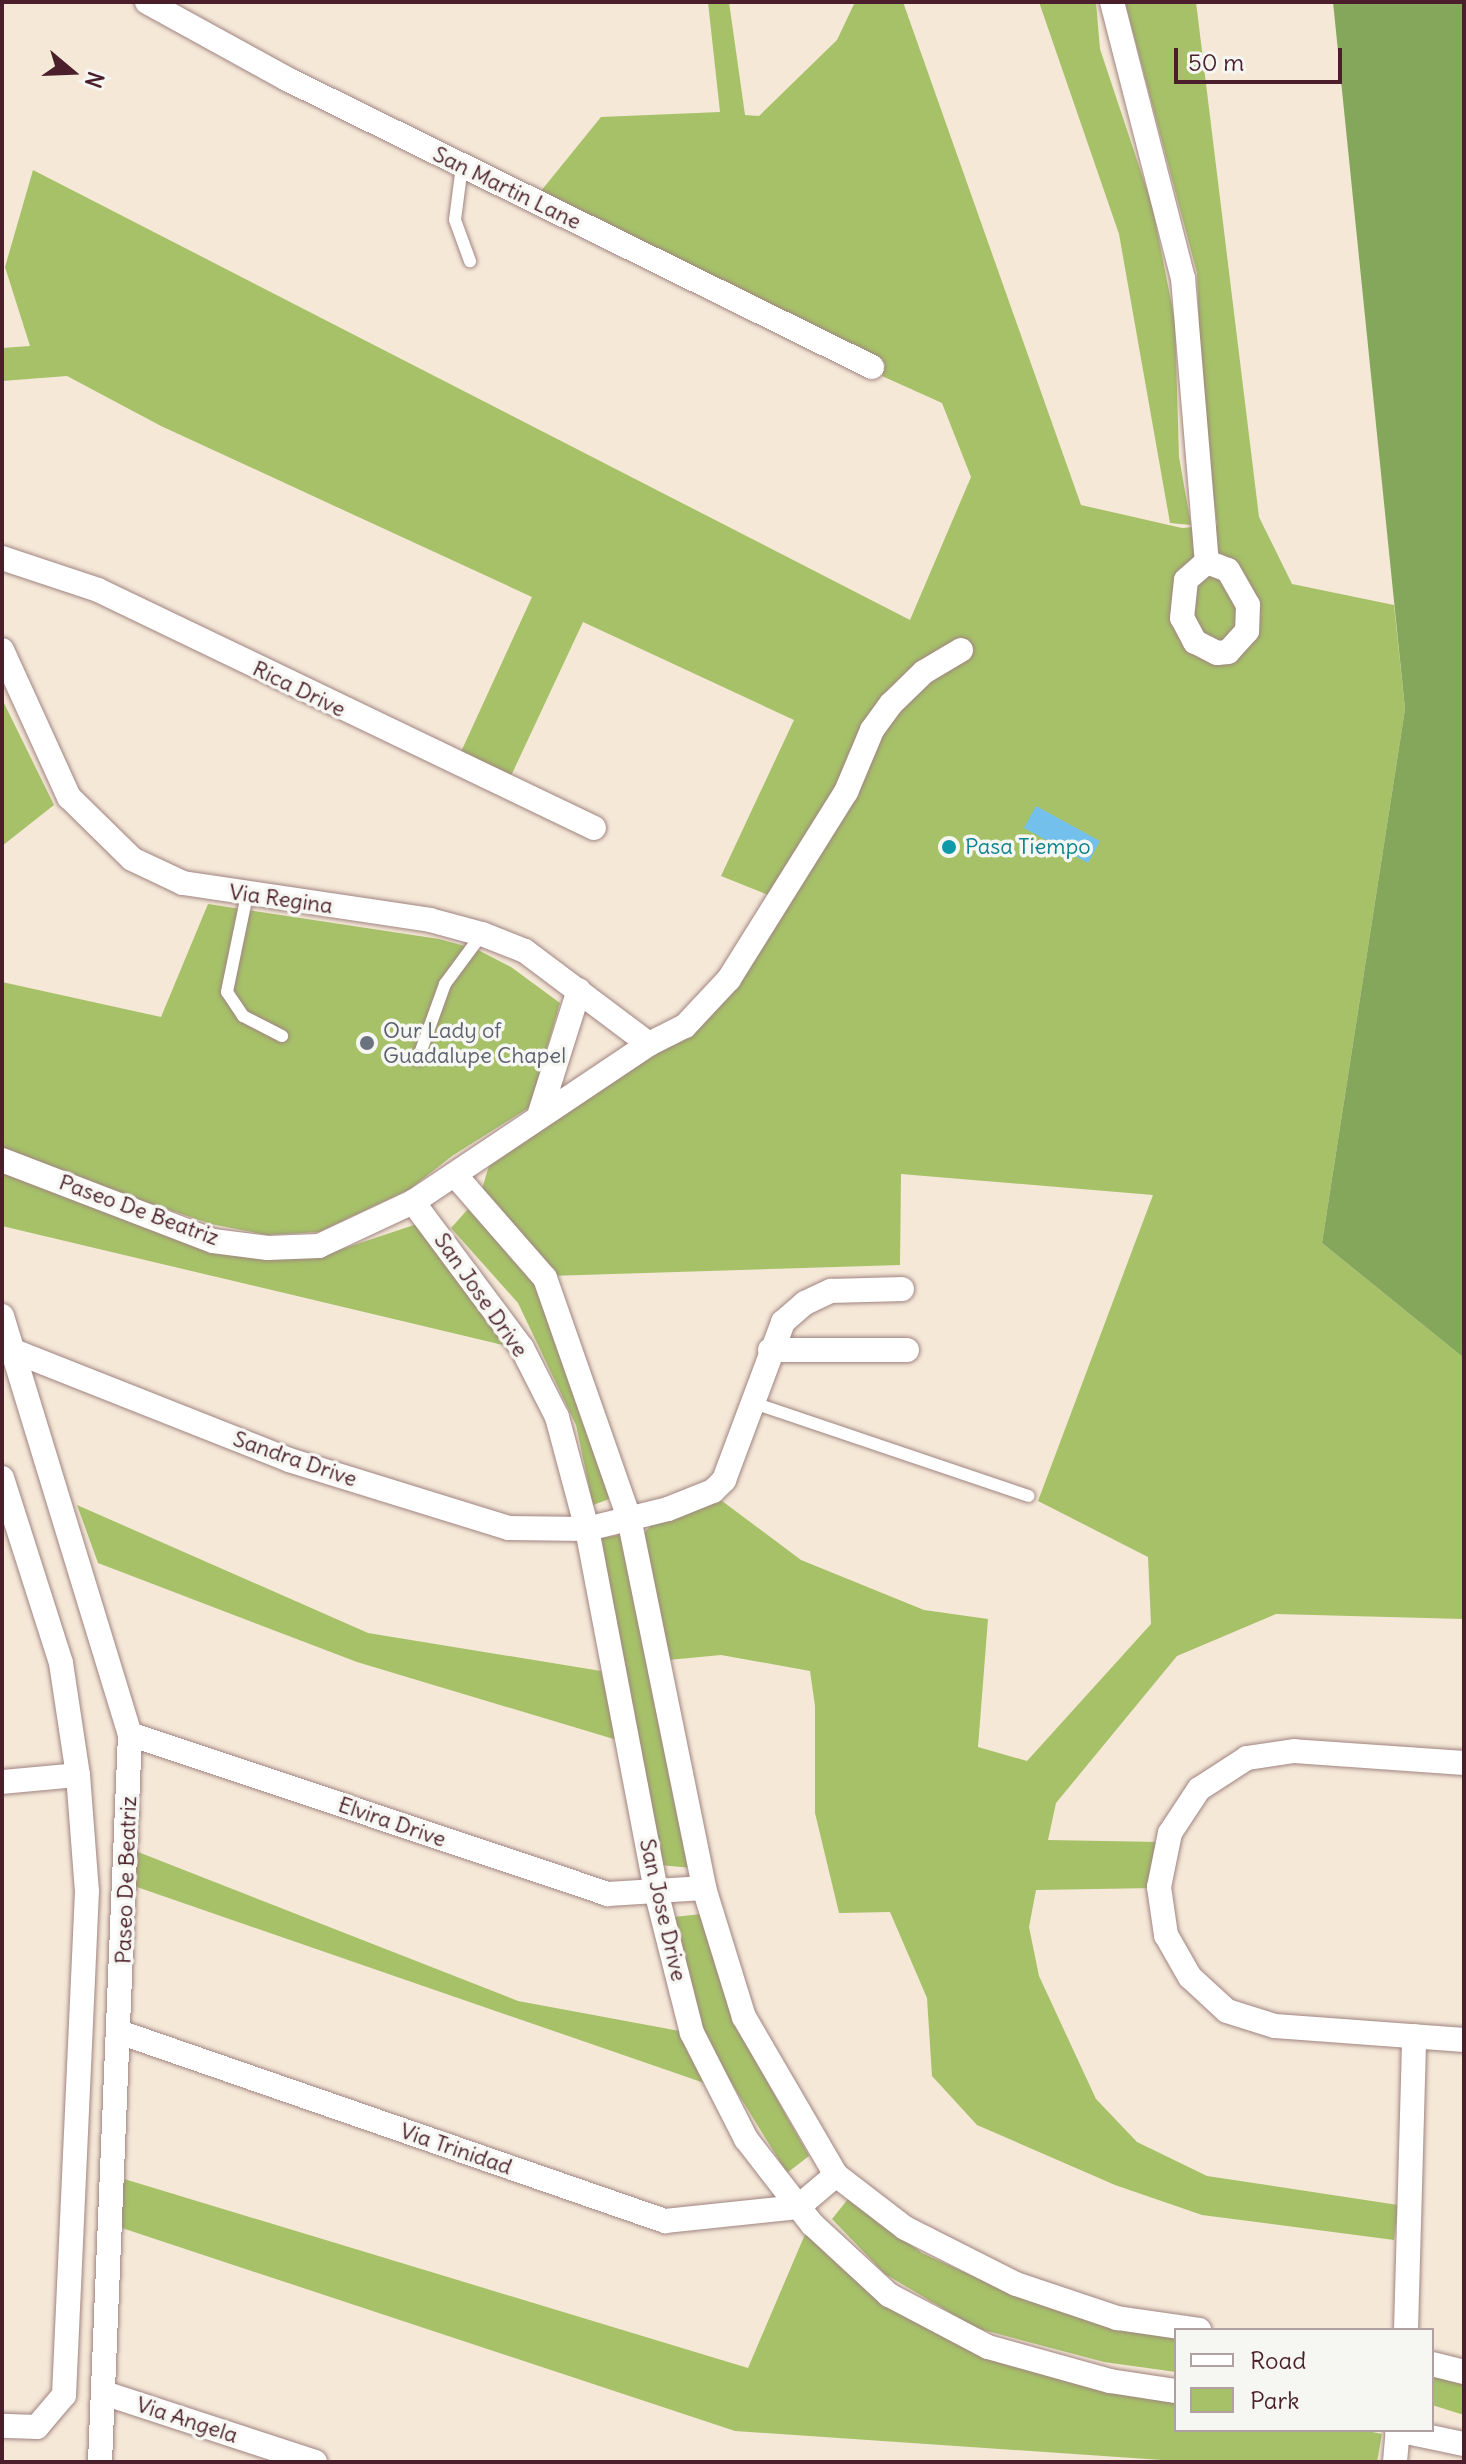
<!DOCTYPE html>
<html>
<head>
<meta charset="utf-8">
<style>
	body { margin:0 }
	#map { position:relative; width:1466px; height:2464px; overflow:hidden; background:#f5e8d7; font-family:Delius,sans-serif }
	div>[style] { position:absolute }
	.green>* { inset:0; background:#a6c168 }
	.forest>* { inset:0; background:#84a75c }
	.water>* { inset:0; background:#73c0ed }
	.roads { filter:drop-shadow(0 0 2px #a08481) drop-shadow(0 0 2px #a08481) }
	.service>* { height:12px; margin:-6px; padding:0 6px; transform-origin:6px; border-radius:6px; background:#fff }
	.minor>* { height:24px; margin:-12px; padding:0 12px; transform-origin:12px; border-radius:12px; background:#fff }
	.dots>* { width:22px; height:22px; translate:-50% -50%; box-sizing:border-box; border:4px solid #f6f6f2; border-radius:50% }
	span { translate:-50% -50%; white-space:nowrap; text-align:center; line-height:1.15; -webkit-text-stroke:7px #f6f6f2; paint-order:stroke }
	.street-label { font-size:22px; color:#4a1f2b }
	.culture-label { font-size:22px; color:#0d838f }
	.left { translate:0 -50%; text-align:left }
	.worship-label { font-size:22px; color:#5b616d }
	.frame { position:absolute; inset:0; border:4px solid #4a1f2b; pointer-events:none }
	.legend { position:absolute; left:1174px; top:2328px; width:260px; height:104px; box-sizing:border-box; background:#f6f6f2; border:2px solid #b1a0a2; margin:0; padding:10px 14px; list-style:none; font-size:24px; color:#4a1f2b }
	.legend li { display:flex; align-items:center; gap:16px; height:40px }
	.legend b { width:40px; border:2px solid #b1a0a2 }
	.north { position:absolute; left:32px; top:32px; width:80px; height:80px; -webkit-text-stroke:6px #f6f6f2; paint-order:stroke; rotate:109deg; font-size:22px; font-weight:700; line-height:32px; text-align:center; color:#4a1f2b }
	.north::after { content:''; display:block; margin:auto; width:28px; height:36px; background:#4a1f2b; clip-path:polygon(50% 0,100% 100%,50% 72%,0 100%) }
	.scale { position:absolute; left:1174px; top:48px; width:168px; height:36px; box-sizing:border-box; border:4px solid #4a1f2b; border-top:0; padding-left:10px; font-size:24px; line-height:28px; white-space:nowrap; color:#4a1f2b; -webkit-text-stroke:6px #f6f6f2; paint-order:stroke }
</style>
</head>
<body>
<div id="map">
	<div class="green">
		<div style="clip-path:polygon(708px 2px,729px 2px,745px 115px,759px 116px,837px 40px,855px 2px,903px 2px,1081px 505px,1182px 528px,1217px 525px,1203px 421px,1197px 273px,1125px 2px,1196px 2px,1259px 517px,1292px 584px,1394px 605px,1405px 709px,1322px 1243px,1464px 1358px,1464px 1619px,1276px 1614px,1177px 1656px,1056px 1803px,1048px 1840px,1159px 1842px,1155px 1888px,1036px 1890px,1029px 1927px,1039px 1976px,1096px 2099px,1137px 2142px,1207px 2176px,1398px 2205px,1394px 2240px,1202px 2215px,1115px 2185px,977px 2125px,932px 2076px,927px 1998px,890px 1912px,839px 1913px,815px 1813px,815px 1706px,810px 1671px,721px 1655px,668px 1660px,642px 1535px,660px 1516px,710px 1492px,801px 1560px,924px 1610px,988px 1619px,978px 1747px,1027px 1761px,1151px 1624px,1148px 1557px,1038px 1501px,1153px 1195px,901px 1174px,900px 1265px,549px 1276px,480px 1195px,489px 1166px,657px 1053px,788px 903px,721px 876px,794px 720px,583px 622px,510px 778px,460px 754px,532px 597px,161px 426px,67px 376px,2px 381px,2px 348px,30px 346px,5px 267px,33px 170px,910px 620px,971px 477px,942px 403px,882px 376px,885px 364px,541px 191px,601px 117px,720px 112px)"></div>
		<div style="clip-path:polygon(1039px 2px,1096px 2px,1100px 49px,1152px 205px,1175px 321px,1179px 457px,1191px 525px,1170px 523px,1119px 234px)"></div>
		<div style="clip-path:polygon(2px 699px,54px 805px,2px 846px)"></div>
		<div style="clip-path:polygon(208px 904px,439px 939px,476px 949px,511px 967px,560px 1003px,530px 1107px,452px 1156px,410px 1189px,319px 1232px,267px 1235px,211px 1224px,2px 1153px,2px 982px,161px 1017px)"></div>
		<div style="clip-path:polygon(2px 1164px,204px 1246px,318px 1257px,417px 1224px,461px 1274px,503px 1345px,2px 1226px)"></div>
		<div style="clip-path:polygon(468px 1209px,536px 1286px,612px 1498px,593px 1505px,576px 1425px,518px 1303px,451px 1228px)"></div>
		<div style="clip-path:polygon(77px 1505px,368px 1633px,601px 1671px,617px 1740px,357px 1662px,98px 1563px)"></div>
		<div style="clip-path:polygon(621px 1535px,692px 1868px,660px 1865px,600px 1538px)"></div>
		<div style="clip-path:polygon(133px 1850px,518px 2001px,685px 2032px,713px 2086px,134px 1886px)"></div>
		<div style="clip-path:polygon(701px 1914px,735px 2024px,809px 2156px,787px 2173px,706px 2042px,674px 1917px)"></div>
		<div style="clip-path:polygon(121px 2178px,748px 2368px,806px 2232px,885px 2304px,1176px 2400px,1176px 2430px,1363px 2430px,1382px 2434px,1377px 2462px,1191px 2462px,735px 2431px,122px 2228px)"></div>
		<div style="clip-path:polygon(848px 2199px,922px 2253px,1019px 2297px,1176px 2334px,1176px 2372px,1104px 2362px,976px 2328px,885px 2274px,832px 2219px)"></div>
		<div style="clip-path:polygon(1432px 2367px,1464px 2377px,1464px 2415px,1432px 2405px)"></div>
	</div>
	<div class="forest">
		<div style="clip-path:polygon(1333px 2px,1464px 2px,1464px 1358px,1322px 1243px,1405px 709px)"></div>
	</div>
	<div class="water">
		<div style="clip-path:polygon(1036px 806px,1100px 841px,1088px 863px,1024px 828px)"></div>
	</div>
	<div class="roads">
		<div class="service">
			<div style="left:462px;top:166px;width:54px;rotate:97.4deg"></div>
			<div style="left:455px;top:220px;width:44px;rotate:69.9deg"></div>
			<div style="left:247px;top:895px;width:99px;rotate:101.7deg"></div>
			<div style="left:227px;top:992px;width:29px;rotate:56deg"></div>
			<div style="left:243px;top:1016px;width:44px;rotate:27.1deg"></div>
			<div style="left:418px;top:1059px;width:80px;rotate:-70.2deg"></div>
			<div style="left:445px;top:984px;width:62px;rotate:-53.5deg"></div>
			<div style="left:751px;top:1402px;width:293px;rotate:18.7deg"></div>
		</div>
		<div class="minor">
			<div style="left:147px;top:2px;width:160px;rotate:28.8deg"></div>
			<div style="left:287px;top:79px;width:652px;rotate:26.21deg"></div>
			<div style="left:1112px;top:2px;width:285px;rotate:75.6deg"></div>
			<div style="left:1183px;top:278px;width:285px;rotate:85.2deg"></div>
			<div style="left:2px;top:558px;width:101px;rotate:18.4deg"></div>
			<div style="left:98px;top:590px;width:550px;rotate:25.63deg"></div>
			<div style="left:1207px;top:562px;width:22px;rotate:21deg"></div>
			<div style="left:1228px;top:570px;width:40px;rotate:60.3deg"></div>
			<div style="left:1248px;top:605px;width:26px;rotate:92deg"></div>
			<div style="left:1247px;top:631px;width:28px;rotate:132deg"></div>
			<div style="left:1228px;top:652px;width:11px;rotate:175deg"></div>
			<div style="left:1217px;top:653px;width:25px;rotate:-153deg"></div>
			<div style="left:1195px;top:642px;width:27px;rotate:-118deg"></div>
			<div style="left:1182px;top:618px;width:38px;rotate:-84deg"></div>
			<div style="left:1186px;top:580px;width:28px;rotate:-41deg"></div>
			<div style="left:2px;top:650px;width:162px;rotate:65.5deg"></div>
			<div style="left:69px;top:797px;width:88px;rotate:44.5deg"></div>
			<div style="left:132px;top:859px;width:56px;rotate:25.2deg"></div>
			<div style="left:183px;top:883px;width:250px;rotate:8.5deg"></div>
			<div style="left:430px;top:920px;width:54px;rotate:15.1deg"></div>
			<div style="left:482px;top:934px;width:46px;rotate:21.6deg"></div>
			<div style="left:525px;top:951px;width:155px;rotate:36.9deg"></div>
			<div style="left:539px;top:1116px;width:132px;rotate:-72.4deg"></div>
			<div style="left:2px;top:1160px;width:226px;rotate:21deg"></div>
			<div style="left:213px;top:1241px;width:55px;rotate:7.3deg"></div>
			<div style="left:268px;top:1248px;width:51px;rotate:-2.2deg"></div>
			<div style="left:319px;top:1246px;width:104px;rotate:-25.1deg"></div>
			<div style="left:413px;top:1202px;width:284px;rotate:-33.8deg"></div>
			<div style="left:649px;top:1044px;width:40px;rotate:-26.6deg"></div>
			<div style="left:685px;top:1026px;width:64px;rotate:-46.9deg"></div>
			<div style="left:729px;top:979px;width:221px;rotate:-58deg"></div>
			<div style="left:846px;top:792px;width:67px;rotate:-67.2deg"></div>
			<div style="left:872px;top:730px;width:32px;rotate:-54deg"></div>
			<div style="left:891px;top:704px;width:46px;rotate:-44.1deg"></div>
			<div style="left:924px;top:672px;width:43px;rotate:-30.7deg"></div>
			<div style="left:455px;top:1175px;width:137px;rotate:48.9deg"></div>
			<div style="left:545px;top:1278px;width:254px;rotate:70.7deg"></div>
			<div style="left:629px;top:1518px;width:378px;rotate:78.5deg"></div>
			<div style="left:704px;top:1888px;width:135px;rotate:72.8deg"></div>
			<div style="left:744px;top:2017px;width:183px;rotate:59.8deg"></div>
			<div style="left:836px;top:2175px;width:87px;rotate:37.5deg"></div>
			<div style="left:905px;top:2228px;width:124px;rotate:26.8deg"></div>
			<div style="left:1016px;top:2284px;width:107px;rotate:18.6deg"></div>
			<div style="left:1117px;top:2318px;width:83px;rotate:8.3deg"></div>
			<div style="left:413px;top:1202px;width:182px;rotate:53.3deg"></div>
			<div style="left:522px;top:1348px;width:77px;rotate:63.1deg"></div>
			<div style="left:557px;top:1417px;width:116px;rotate:75deg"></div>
			<div style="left:587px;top:1529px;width:369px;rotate:79.2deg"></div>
			<div style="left:656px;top:1891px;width:146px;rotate:75.8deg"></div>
			<div style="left:692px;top:2033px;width:119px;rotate:63deg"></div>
			<div style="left:746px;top:2139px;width:108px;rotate:52.2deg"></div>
			<div style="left:812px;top:2224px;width:105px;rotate:42.7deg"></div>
			<div style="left:889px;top:2295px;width:112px;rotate:27.7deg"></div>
			<div style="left:988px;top:2347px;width:127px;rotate:15.6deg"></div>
			<div style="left:1110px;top:2381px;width:67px;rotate:8.6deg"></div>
			<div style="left:2px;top:1316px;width:437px;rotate:73deg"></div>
			<div style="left:130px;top:1734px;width:729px;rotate:92.36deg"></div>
			<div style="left:770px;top:1350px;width:137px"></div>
			<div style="left:14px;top:1351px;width:296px;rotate:21.6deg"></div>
			<div style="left:289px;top:1460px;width:230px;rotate:17.2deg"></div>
			<div style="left:509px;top:1528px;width:78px;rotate:0.7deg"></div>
			<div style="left:587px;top:1529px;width:83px;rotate:-13.9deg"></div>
			<div style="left:668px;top:1509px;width:48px;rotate:-21.8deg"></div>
			<div style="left:713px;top:1491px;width:16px;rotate:-45deg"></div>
			<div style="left:724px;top:1480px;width:169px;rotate:-69.5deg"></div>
			<div style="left:783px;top:1322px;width:29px;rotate:-41deg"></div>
			<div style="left:805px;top:1303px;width:29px;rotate:-25deg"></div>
			<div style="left:831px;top:1291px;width:71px;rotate:-1.6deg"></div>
			<div style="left:2px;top:1478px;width:194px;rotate:72.3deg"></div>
			<div style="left:61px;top:1663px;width:113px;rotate:81.4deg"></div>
			<div style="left:78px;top:1775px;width:116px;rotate:85.6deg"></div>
			<div style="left:87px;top:1891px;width:505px;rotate:92.61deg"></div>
			<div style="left:64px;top:2395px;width:42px;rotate:130.2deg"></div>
			<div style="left:37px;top:2427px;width:35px;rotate:-178deg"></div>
			<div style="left:130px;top:1734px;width:504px;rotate:18.51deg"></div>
			<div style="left:608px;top:1894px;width:96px;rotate:-3.6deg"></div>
			<div style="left:1464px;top:1763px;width:170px;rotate:-176deg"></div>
			<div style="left:1294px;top:1751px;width:48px;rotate:171.5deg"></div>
			<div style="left:1247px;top:1758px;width:57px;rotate:147.1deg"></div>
			<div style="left:1199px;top:1789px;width:53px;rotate:123.4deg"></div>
			<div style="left:1170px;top:1833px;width:55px;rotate:101.5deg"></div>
			<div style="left:1159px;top:1887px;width:49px;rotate:81.7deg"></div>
			<div style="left:1166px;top:1935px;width:48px;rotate:60.3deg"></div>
			<div style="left:1190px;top:1977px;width:50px;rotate:42.6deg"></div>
			<div style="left:1227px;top:2011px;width:50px;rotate:17.4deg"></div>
			<div style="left:1275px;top:2026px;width:190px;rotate:4.2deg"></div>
			<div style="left:2px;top:1782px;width:76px;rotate:-5.3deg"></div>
			<div style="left:122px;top:2033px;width:575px;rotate:19.1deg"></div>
			<div style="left:665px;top:2221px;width:134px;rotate:-6deg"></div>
			<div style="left:798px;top:2207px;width:50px;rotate:-40.1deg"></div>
			<div style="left:1406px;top:2330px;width:294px;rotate:-88.4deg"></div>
			<div style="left:1432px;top:2364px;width:33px;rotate:14deg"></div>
			<div style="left:104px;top:2393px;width:222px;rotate:18.1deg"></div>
			<div style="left:1397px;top:2430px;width:68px;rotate:11.8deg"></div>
			<div style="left:1395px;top:2462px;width:32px;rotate:-85deg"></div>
		</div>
	</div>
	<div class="dots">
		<div style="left:949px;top:847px;background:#0f9aa8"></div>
		<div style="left:367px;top:1043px;background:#6b7280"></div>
	</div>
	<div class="street-label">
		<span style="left:507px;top:188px;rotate:26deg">San Martin Lane</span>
		<span style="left:299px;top:689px;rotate:26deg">Rica Drive</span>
		<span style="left:281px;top:899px;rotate:8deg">Via Regina</span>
		<span style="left:139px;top:1210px;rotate:20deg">Paseo De Beatriz</span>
		<span style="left:481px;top:1295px;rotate:55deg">San Jose Drive</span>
		<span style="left:295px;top:1459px;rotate:19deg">Sandra Drive</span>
		<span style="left:392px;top:1822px;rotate:19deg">Elvira Drive</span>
		<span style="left:126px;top:1880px;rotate:-88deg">Paseo De Beatriz</span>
		<span style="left:663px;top:1910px;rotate:77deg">San Jose Drive</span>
		<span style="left:456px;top:2149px;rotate:19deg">Via Trinidad</span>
		<span style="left:187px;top:2420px;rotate:18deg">Via Angela</span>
	</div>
	<div class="culture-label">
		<span class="left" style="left:965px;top:847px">Pasa Tiempo</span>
	</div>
	<div class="worship-label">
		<span class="left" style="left:383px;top:1043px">Our Lady of<br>Guadalupe Chapel</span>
	</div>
	<div class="frame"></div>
	<ul class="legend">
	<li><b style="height:10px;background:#fff"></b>Road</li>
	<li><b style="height:22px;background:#a6c168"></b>Park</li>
	</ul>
	<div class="north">N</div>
	<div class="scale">50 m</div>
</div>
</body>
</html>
